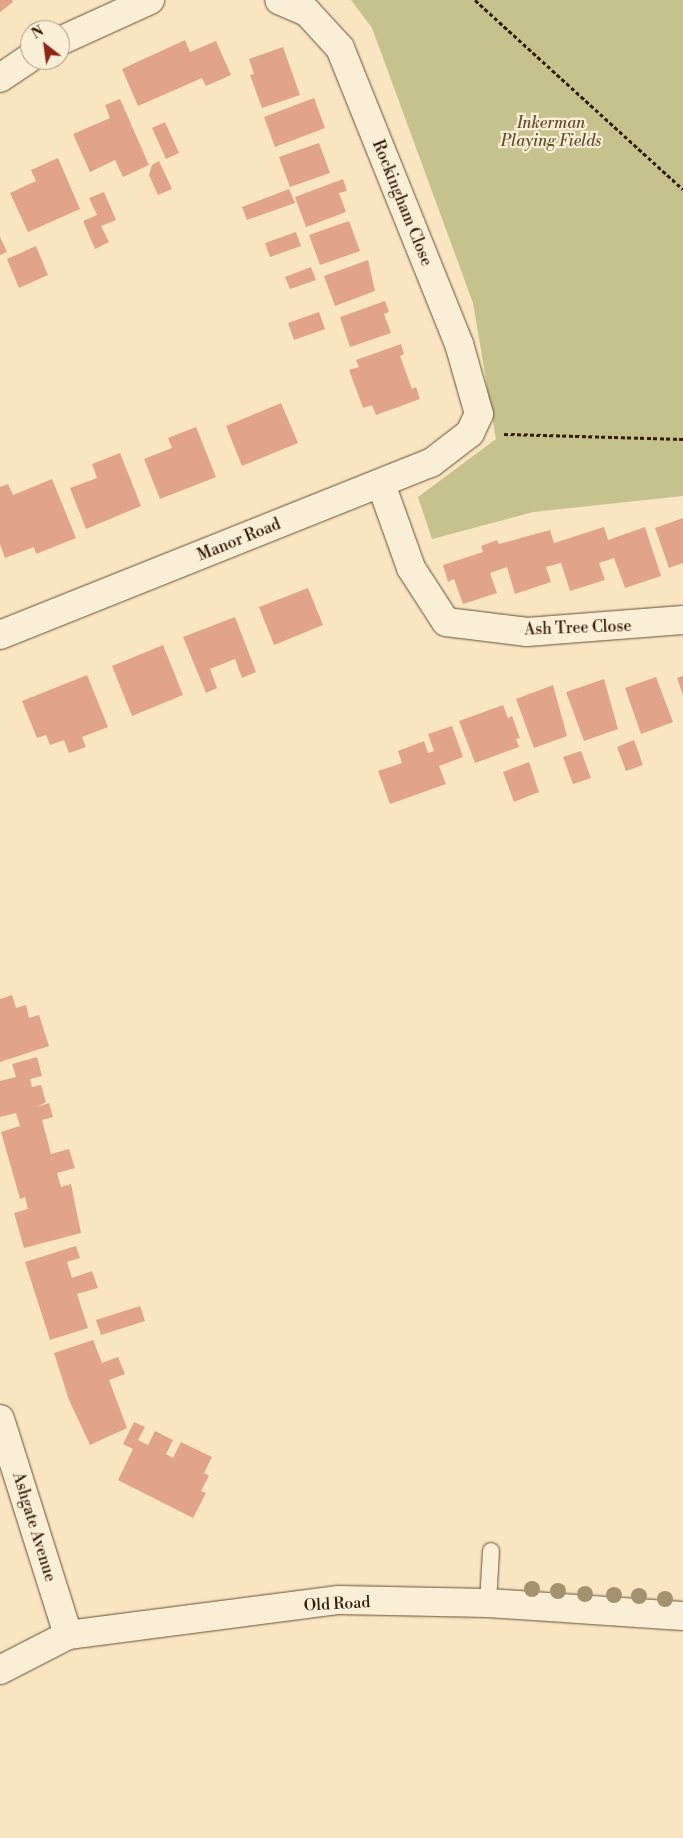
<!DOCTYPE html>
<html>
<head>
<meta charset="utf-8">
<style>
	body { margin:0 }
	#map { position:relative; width:683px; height:1838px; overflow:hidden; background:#f9e5c2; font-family:"Libre Bodoni",serif }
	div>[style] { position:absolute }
	.green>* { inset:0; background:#c5c28e }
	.building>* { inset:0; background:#e1a48a }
	.path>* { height:3px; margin-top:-1.5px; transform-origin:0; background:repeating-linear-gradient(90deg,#331b02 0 4px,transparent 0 6.5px) }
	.roads { filter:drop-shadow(0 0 1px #644e32) drop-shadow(0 0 1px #644e32) }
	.service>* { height:16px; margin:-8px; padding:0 8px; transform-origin:8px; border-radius:8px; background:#fbeed7 }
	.minor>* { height:28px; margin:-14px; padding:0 14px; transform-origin:14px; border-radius:14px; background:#fbeed7 }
	.tertiary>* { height:28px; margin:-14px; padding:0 14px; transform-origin:14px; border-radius:14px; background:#fbeed7 }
	.trees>* { width:16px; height:16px; margin:-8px; border-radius:50%; background:#a49170 }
	span { translate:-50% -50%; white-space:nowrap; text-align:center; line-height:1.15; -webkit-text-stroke:4.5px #fbeed7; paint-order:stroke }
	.park-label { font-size:16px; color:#5f4d2c; font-style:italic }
	.street-label { font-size:16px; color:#331b02 }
	.north { position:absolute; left:20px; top:20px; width:50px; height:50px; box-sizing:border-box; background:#fbeed7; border:1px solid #ab9a82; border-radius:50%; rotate:330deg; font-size:14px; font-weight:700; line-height:20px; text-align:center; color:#331b02 }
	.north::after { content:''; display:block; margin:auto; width:18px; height:22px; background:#8f2418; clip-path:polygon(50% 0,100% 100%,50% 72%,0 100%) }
</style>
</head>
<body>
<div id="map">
	<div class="green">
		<div style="clip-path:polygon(351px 0,683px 0,683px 496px,533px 512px,432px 539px,418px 497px,496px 439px,473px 303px,372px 28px)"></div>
	</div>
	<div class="building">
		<div style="clip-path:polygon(0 0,12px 0,13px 2px,0 12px)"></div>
		<div style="clip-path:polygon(185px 40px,190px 52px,216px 41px,231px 75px,206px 86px,202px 78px,138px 106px,122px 69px)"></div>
		<div style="clip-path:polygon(283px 47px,300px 95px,262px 108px,250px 75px,254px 74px,249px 59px)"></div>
		<div style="clip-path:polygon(314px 98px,325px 128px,275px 147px,264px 117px)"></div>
		<div style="clip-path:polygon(120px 99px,149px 165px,123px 177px,115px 160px,90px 172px,73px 134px,110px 118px,105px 105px)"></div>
		<div style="clip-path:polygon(165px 122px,179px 153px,166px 159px,152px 128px)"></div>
		<div style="clip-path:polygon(319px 143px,330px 173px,290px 187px,279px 157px)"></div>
		<div style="clip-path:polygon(58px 158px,80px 209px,28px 232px,10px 193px,36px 181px,31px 170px)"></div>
		<div style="clip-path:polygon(159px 161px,172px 189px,158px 195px,149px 175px,152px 165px)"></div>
		<div style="clip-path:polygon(343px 179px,347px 191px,339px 193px,346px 212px,306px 227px,295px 197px)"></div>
		<div style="clip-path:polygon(289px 189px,295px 203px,247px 220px,242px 207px)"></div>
		<div style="clip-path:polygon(104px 192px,116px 220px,101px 226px,109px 242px,95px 249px,83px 221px,97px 215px,89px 198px)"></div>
		<div style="clip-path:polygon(349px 221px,360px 251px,320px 265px,309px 235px)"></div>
		<div style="clip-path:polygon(296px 232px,301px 246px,270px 257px,265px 243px)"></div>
		<div style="clip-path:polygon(0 237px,7px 252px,0 255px)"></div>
		<div style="clip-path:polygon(36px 246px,48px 275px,19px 288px,7px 259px)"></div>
		<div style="clip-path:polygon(368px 260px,375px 291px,335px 306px,324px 276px)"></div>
		<div style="clip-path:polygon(311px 267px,316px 280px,290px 289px,285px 277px)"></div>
		<div style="clip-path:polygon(385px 301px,389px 312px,384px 314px,391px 333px,350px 347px,340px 317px)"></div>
		<div style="clip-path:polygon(319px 312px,325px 329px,294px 340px,288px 323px)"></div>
		<div style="clip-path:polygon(401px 344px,404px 354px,400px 356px,412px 389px,416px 387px,420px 399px,376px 415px,372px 405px,363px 408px,349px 370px,359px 367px,356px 360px)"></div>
		<div style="clip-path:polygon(281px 403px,298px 443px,242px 466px,226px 426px)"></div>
		<div style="clip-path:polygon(196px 427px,216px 477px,160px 499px,144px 459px,172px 448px,168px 438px)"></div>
		<div style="clip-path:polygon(120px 453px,141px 506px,86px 529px,70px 488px,97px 478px,92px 464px)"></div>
		<div style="clip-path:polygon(52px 479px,76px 538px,36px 554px,34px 547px,5px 558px,0 544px,0 487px,8px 484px,13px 495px)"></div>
		<div style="clip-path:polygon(683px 518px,683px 563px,669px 568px,655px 528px)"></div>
		<div style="clip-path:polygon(604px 527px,608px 540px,645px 527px,661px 576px,625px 588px,614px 558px,599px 563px,605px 580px,570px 591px,561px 563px,546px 567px,551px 582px,515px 594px,507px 567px,490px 573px,497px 593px,463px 604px,454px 579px,448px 582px,443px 565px,483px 552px,481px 546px,497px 540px,499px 544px,550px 530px,554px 543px)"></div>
		<div style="clip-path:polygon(308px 588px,323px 625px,274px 645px,259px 607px)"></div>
		<div style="clip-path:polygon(235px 617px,256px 672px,242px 678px,235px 659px,210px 669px,217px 688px,206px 693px,183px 637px)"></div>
		<div style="clip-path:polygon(163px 645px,183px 695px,132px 716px,112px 666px)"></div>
		<div style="clip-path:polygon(87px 675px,108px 727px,82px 737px,86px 747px,69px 753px,64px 740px,50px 745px,46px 735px,37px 738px,22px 701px)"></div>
		<div style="clip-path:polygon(683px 676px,683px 695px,677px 678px)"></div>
		<div style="clip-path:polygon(656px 677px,673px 722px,641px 734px,625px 688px)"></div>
		<div style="clip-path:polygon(604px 679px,618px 729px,584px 741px,566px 692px)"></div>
		<div style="clip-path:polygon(553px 685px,567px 736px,534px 748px,516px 699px)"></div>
		<div style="clip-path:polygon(503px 705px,508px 718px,512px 716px,520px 738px,516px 739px,519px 747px,475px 763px,459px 721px)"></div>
		<div style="clip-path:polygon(452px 726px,463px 757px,439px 766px,446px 784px,390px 804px,378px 771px,402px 763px,398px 751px,424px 741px,428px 753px,434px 751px,428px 734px)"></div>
		<div style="clip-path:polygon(634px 740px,643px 765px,626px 771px,617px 747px)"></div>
		<div style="clip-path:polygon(581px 751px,591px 778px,573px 784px,563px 757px)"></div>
		<div style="clip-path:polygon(529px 762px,539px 792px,514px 802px,503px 772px)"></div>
		<div style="clip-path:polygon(12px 995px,16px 1008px,26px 1005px,29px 1018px,39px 1015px,49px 1046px,0 1062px,0 999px)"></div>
		<div style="clip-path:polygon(37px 1057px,42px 1076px,30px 1079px,32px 1087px,41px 1085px,46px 1102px,37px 1107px,49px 1103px,53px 1117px,42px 1120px,51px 1154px,69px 1149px,75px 1168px,57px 1173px,61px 1187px,71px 1184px,81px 1233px,24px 1248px,14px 1213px,28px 1209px,25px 1197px,20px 1199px,1px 1132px,20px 1126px,16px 1113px,0 1117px,0 1081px,16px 1077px,12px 1064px)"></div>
		<div style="clip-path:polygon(76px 1246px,80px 1258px,67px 1262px,72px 1278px,92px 1271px,98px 1288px,77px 1294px,88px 1328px,50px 1340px,25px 1262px)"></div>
		<div style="clip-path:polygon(140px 1306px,145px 1321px,101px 1335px,96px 1320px)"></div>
		<div style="clip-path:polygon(93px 1340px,102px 1363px,118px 1357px,125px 1374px,109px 1380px,127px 1428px,90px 1445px,69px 1400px,54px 1353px)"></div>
		<div style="clip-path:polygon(134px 1422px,145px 1427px,138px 1440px,148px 1445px,155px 1431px,173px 1440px,166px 1454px,173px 1458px,181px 1442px,212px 1457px,204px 1473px,209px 1476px,201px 1491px,206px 1493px,193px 1518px,118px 1480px,133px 1449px,123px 1444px)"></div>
	</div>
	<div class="path">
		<div style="left:475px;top:0;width:281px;rotate:42.3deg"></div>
		<div style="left:504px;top:434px;width:179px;rotate:1.6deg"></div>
	</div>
	<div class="roads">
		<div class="service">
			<div style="left:488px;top:1603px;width:52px;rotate:-86.7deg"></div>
		</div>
		<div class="minor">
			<div style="left:60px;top:41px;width:99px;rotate:-24.5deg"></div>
			<div style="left:0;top:78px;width:36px;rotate:-34deg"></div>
			<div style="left:381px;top:484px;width:89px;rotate:70.3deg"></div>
			<div style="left:411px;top:568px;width:64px;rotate:57.1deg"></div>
			<div style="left:446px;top:622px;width:82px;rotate:7deg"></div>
			<div style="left:527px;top:632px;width:156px;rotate:-4.4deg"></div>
			<div style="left:0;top:635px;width:464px;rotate:-21.8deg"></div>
			<div style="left:431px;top:463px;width:49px;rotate:-37.6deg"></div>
			<div style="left:470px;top:433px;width:21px;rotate:-65deg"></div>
			<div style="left:479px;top:414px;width:73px;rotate:-105.9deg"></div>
			<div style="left:459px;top:344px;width:319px;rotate:-111.9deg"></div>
			<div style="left:340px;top:48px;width:49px;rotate:-132.5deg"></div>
			<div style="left:307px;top:12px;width:30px;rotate:-157deg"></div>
			<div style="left:0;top:1419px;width:226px;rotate:72.5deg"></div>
		</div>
		<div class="tertiary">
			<div style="left:0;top:1670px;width:76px;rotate:-27.2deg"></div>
			<div style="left:68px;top:1635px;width:273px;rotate:-7.4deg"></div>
			<div style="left:339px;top:1600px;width:149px;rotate:1.2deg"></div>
			<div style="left:488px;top:1603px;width:195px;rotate:3.8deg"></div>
		</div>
	</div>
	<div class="trees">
		<div style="left:532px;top:1589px"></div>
		<div style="left:558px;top:1591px"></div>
		<div style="left:585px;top:1594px"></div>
		<div style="left:614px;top:1595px"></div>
		<div style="left:639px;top:1596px"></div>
		<div style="left:665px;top:1599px"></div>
	</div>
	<div class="park-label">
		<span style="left:551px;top:132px">Inkerman<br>Playing Fields</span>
	</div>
	<div class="street-label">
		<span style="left:402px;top:203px;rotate:68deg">Rockingham Close</span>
		<span style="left:239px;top:540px;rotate:-22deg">Manor Road</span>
		<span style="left:578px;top:628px;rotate:-2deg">Ash Tree Close</span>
		<span style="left:34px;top:1527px;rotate:73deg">Ashgate Avenue</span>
		<span style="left:337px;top:1604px;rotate:-3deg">Old Road</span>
	</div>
	<div class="north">N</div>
</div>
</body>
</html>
